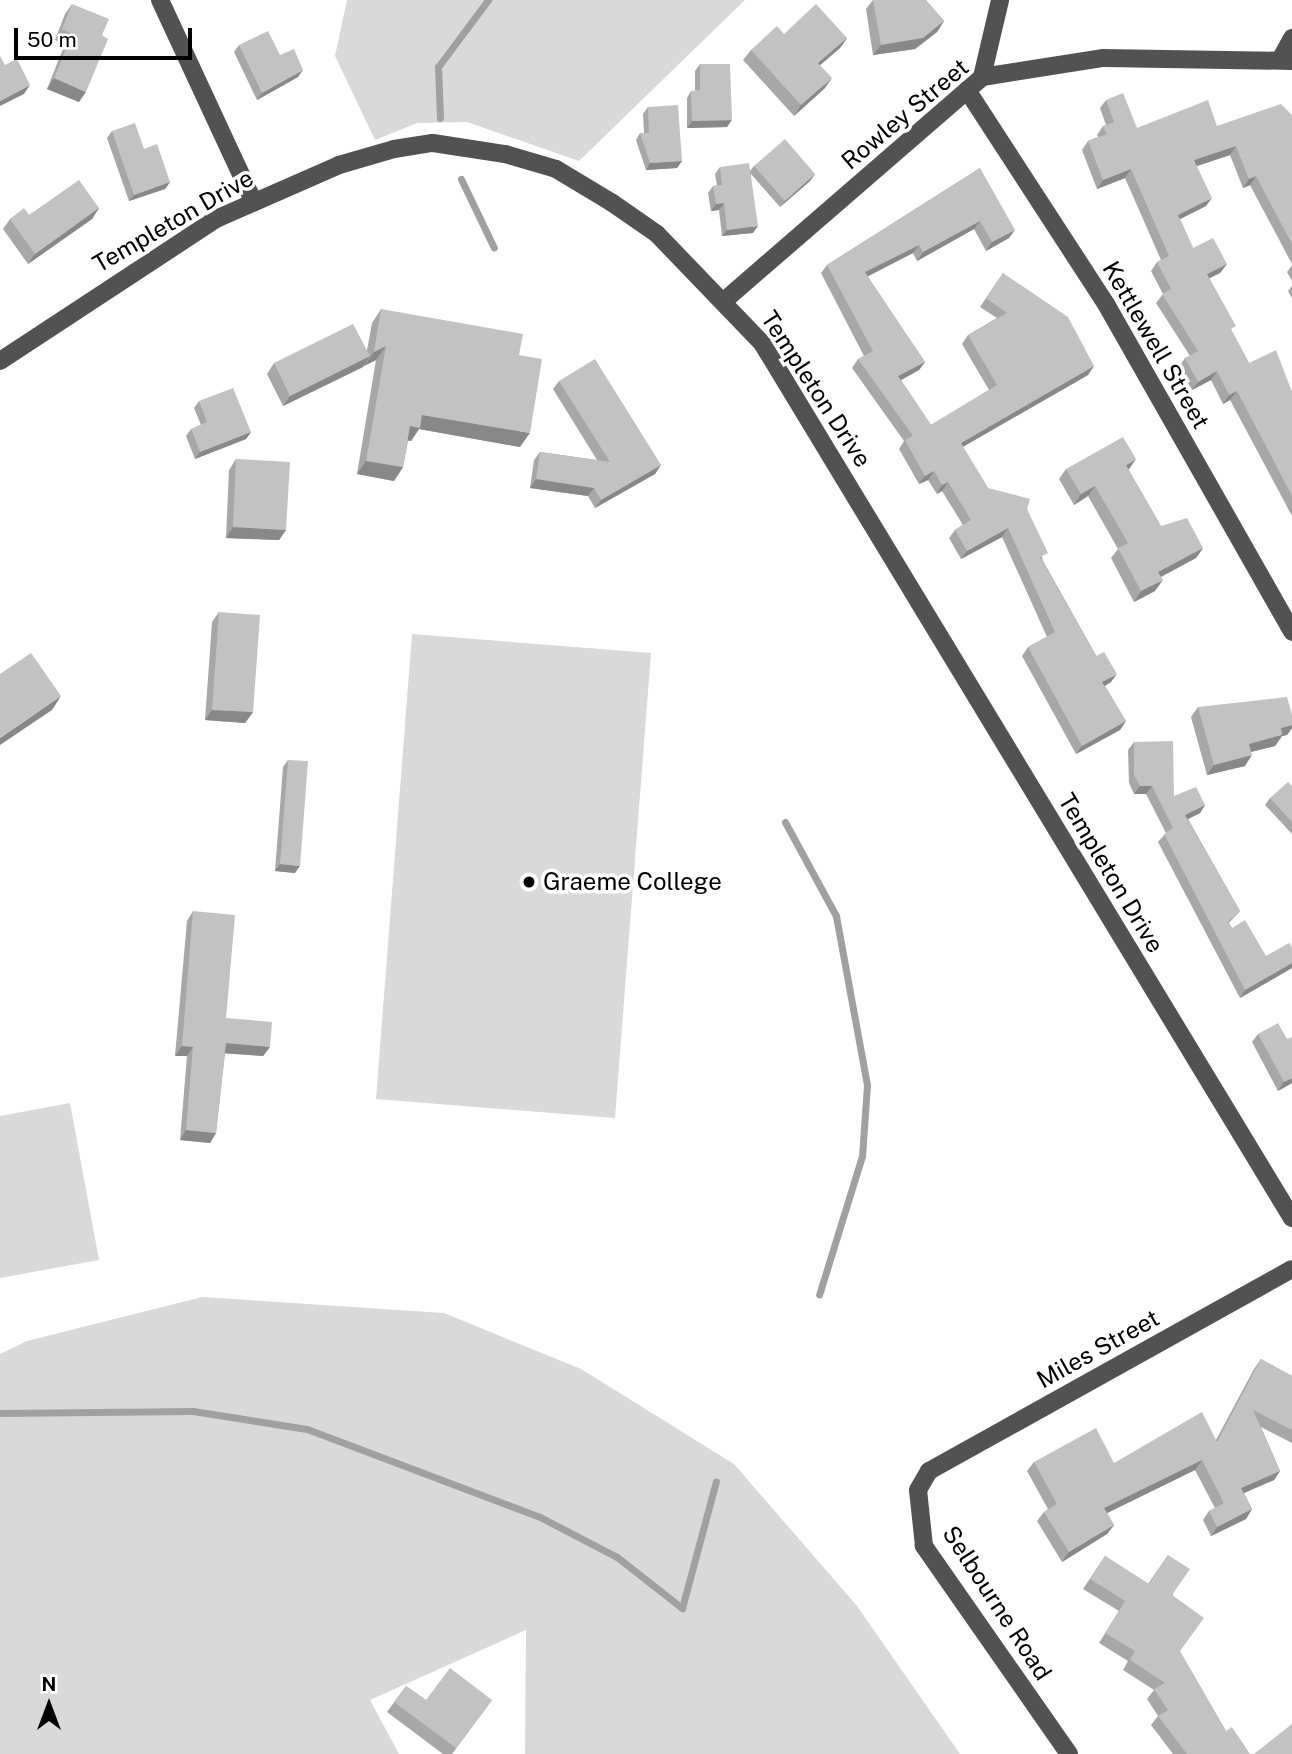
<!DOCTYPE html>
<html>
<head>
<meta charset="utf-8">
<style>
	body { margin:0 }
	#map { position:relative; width:1292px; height:1754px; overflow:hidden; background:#fff; font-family:"Public Sans",sans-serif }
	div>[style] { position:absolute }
	.green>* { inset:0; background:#d9d9d9 }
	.stream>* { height:7px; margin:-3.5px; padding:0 3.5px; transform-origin:3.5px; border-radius:3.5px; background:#a0a0a0 }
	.minor>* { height:18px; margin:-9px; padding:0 9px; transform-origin:9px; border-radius:9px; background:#525252 }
	.wall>* { inset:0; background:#a7a7a7 }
	.shaded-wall>* { inset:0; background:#888 }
	.building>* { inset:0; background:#c2c2c2 }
	.dots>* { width:19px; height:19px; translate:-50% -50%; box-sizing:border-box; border:4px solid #fff; border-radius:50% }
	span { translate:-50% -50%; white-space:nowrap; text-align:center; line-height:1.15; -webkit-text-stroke:7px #fff; paint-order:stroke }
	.street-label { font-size:24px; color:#000 }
	.poi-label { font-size:24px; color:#000 }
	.left { translate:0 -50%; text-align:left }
	.north { position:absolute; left:14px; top:1670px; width:70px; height:70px; -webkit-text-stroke:5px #fff; paint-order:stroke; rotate:0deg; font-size:19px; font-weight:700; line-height:28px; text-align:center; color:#000 }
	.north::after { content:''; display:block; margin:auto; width:24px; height:32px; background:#000; clip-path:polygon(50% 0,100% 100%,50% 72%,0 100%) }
	.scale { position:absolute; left:14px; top:28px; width:178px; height:32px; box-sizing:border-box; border:4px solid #000; border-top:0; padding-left:9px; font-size:21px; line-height:24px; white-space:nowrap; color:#000; -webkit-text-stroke:5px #fff; paint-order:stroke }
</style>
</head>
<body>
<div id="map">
	<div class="green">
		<div style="clip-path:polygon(347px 0,745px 0,579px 161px,467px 122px,417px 123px,375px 140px,335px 56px)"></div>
		<div style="clip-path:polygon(412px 634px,651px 653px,615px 1118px,376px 1099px)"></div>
		<div style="clip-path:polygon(70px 1103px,99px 1260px,0 1278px,0 1116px)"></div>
		<div style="clip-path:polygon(202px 1297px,444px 1313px,581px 1369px,734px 1464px,857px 1606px,960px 1754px,525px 1754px,526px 1630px,370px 1700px,399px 1754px,0 1754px,0 1354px,27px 1341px)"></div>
	</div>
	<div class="stream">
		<div style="left:440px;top:118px;width:51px;rotate:-92.2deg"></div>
		<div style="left:438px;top:67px;width:84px;rotate:-53.3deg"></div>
		<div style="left:461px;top:179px;width:76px;rotate:64.4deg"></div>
		<div style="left:785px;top:822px;width:107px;rotate:61.5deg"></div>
		<div style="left:836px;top:916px;width:172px;rotate:79.6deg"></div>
		<div style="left:867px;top:1085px;width:71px;rotate:94deg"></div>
		<div style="left:862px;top:1156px;width:145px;rotate:107.2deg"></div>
		<div style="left:0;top:1413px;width:193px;rotate:-0.6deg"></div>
		<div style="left:193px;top:1411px;width:115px;rotate:9deg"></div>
		<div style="left:307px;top:1429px;width:249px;rotate:20.7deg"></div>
		<div style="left:540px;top:1517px;width:87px;rotate:27.5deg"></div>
		<div style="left:617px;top:1557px;width:83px;rotate:38.1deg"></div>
		<div style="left:682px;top:1608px;width:131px;rotate:-75deg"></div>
	</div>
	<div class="minor">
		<div style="left:160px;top:0;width:221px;rotate:65.1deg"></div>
		<div style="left:1281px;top:58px;width:23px;rotate:-61deg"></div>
		<div style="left:982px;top:77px;width:79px;rotate:-76.8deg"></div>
		<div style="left:967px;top:90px;width:255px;rotate:57deg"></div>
		<div style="left:1106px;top:304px;width:377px;rotate:60.4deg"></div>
		<div style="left:725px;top:300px;width:340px;rotate:-40.9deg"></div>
		<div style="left:982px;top:77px;width:123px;rotate:-8.9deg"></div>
		<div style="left:1104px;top:58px;width:188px;rotate:0.9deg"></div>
		<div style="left:0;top:361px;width:258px;rotate:-33.3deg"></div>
		<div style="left:216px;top:219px;width:134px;rotate:-23.7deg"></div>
		<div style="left:339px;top:165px;width:57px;rotate:-16.2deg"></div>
		<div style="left:394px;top:149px;width:39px;rotate:-9deg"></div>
		<div style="left:433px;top:143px;width:73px;rotate:8.7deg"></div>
		<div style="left:505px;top:154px;width:53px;rotate:16.4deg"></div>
		<div style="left:556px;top:169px;width:64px;rotate:31deg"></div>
		<div style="left:611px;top:202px;width:56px;rotate:34.8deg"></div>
		<div style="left:657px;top:234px;width:151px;rotate:46.1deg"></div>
		<div style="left:762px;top:343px;width:1023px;rotate:58.8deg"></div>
		<div style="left:1069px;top:1754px;width:254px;rotate:-124.9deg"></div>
		<div style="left:924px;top:1546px;width:56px;rotate:-96.1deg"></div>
		<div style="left:918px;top:1490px;width:22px;rotate:-60deg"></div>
		<div style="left:929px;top:1471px;width:415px;rotate:-29.1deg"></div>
	</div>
	<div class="wall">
		<div style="clip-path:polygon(873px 0,926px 0,944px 21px,937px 32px,915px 49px,873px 55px,866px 9px)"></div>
		<div style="clip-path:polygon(72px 4px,79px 102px,47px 89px,65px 44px,55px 40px,65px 14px)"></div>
		<div style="clip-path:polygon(784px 34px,847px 38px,840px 48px,820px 65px,825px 88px,794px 116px,743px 60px,751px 50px)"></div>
		<div style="clip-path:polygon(239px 45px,298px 77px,257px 100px,234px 52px)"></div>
		<div style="clip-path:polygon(700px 64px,727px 127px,687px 128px,687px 98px,691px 91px,695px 91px,695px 71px)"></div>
		<div style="clip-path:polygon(1106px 100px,1137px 128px,1217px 126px,1292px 115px,1292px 264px,1250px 185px,1243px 188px,1230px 155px,1197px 166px,1206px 206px,1180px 219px,1193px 248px,1227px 264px,1220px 273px,1209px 278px,1232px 332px,1249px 363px,1292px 392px,1292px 516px,1230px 400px,1223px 404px,1211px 380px,1192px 390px,1179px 367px,1185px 358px,1190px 356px,1156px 303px,1163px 294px,1151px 271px,1157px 262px,1161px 260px,1125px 178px,1097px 189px,1082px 150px,1088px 141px,1098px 137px,1097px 135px,1103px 126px,1106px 125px,1100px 108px)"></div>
		<div style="clip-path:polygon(648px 107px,682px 161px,677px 168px,646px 170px,636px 140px,640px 133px,644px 133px,643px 114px)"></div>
		<div style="clip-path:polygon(112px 131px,144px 149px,170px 182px,165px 189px,129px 201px,107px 138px)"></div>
		<div style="clip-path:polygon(754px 166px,815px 174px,810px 181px,780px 207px,751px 174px,753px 233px,722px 236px,719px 210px,711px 211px,708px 193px,713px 186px,717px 185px,715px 174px,720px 167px,750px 171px)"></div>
		<div style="clip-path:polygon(980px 168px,1009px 238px,986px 251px,974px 229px,917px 261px,913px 253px,867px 276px,925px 362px,919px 370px,901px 380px,931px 425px,989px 390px,962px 344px,968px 335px,997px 318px,980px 307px,1003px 273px,1094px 366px,1088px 375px,963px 447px,988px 488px,1027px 509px,1043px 561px,1111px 682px,1105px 686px,1126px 721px,1120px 730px,1076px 754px,1022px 656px,1028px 647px,1047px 637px,1002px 537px,961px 559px,949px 538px,955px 530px,963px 525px,942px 491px,937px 494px,928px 480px,919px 484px,899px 449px,904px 441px,852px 368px,858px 359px,864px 356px,821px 273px,827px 265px)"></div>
		<div style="clip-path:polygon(99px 208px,92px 219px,28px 264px,3px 229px,10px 219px,29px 215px)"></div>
		<div style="clip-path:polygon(1292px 265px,1292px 281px,1287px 272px)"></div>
		<div style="clip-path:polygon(1292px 286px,1292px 298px,1288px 291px)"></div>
		<div style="clip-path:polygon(381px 309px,519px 355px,520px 447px,419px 429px,411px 441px,408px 441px,403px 467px,394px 481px,357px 474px,376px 360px,364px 366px,364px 364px,363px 367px,283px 406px,267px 374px,274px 363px,367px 350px,372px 323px)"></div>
		<div style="clip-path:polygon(559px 381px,661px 465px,655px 474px,595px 508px,588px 496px,530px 488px,534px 460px,540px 452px,597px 460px,553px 389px)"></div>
		<div style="clip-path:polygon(199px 401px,251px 432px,246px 439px,195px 459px,186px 436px,191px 429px,201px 425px,194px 408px)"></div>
		<div style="clip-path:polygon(236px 459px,286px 530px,279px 540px,226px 538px,229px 470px)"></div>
		<div style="clip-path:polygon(1066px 469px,1128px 469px,1161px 526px,1203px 548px,1196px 558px,1161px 577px,1155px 591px,1134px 602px,1111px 558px,1118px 549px,1088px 496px,1074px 505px,1059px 479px)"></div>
		<div style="clip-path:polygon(219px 612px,253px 712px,245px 723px,205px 720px,212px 622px)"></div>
		<div style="clip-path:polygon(1198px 707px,1292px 715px,1292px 728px,1287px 735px,1282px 736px,1275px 746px,1251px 752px,1245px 766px,1207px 775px,1191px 717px)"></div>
		<div style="clip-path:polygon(1134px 742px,1174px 796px,1205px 805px,1200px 813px,1188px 819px,1240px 911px,1229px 923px,1232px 928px,1266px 956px,1292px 947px,1292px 968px,1240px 998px,1158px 842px,1166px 833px,1146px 794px,1134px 794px,1129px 783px,1128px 750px)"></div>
		<div style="clip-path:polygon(288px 760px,295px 873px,275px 871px,283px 767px)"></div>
		<div style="clip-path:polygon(1292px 786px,1292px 834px,1265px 805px,1270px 798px)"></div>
		<div style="clip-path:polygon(193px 911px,226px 1018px,270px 1047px,263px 1056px,225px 1053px,216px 1133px,210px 1143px,180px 1140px,187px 1056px,175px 1056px,187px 921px)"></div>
		<div style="clip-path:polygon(1258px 1034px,1292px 1083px,1278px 1091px,1252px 1042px)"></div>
		<div style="clip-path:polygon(1261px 1359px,1292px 1376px,1292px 1443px,1261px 1427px,1280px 1471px,1274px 1480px,1244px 1493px,1252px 1509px,1246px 1519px,1211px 1536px,1203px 1520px,1209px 1511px,1215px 1508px,1195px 1470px,1107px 1513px,1114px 1525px,1107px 1534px,1062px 1562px,1037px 1521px,1044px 1512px,1048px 1509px,1027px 1471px,1034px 1462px,1114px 1463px,1216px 1440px,1254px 1369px)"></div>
		<div style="clip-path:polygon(1168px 1555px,1180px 1652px,1226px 1731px,1250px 1754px,1173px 1754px,1151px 1725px,1158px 1716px,1147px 1699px,1154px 1690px,1123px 1670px,1128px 1661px,1099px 1643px,1119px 1611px,1083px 1589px,1105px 1556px,1148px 1584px)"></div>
		<div style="clip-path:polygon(406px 1686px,426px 1700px,492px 1700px,452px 1754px,443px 1754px,387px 1712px)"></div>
	</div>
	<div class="shaded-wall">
		<div style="clip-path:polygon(944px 21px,937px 32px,915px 49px,873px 55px,881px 45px)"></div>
		<div style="clip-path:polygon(847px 38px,840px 48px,811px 73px,818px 63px)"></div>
		<div style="clip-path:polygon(303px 70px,298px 77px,257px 100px,262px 93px)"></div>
		<div style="clip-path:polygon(54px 78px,86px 92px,79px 102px,47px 89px)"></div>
		<div style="clip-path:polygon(832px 78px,825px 88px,794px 116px,801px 105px)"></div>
		<div style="clip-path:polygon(30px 85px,24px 94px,0 106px,0 101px)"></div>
		<div style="clip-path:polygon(732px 120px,727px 127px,687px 128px,692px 121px)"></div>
		<div style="clip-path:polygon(1236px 146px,1230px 155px,1188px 169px,1194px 160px)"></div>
		<div style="clip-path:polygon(682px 161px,677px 168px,646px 170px,650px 163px)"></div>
		<div style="clip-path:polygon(1131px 169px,1125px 178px,1097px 189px,1103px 180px)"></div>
		<div style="clip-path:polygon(815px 174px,810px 181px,780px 207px,785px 201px)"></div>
		<div style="clip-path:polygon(1256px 176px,1250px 185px,1243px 188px,1249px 179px)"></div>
		<div style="clip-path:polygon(170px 182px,165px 189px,129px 201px,134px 195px)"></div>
		<div style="clip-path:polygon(1212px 198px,1206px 206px,1172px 223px,1178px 215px)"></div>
		<div style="clip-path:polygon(724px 203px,719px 210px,711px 211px,716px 204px)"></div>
		<div style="clip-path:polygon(99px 208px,92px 219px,28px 264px,35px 254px)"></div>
		<div style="clip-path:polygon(980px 221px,974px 229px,917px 261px,923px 252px)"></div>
		<div style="clip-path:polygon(758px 226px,753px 233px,722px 236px,727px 230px)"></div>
		<div style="clip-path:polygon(1015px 230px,1009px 238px,986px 251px,992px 242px)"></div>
		<div style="clip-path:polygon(919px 245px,913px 253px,859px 281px,865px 272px)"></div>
		<div style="clip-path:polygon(1227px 264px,1220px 273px,1200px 283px,1207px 274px)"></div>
		<div style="clip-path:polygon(386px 346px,376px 360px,364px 366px,374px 352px)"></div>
		<div style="clip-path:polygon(370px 356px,363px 367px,283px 406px,290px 396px)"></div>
		<div style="clip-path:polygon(925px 362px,919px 370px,892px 385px,898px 376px)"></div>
		<div style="clip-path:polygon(1094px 366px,1088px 375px,955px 451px,961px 443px)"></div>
		<div style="clip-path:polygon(1217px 371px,1211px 380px,1192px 390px,1198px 382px)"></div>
		<div style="clip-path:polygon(1237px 391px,1230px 400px,1223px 404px,1229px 395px)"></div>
		<div style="clip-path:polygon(422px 415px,530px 433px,520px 447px,419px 429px,411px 441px,401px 439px,410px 426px)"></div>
		<div style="clip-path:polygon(251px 432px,246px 439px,195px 459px,200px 452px)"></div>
		<div style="clip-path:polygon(1136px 459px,1129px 469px,1119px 475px,1126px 465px)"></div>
		<div style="clip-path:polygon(366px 461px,403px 467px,394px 481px,357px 474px)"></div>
		<div style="clip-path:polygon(661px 465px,655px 474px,595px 508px,601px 500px)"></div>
		<div style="clip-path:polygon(934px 471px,928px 480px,919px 484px,925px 476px)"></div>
		<div style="clip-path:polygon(536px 479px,594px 488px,588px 496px,530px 488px)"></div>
		<div style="clip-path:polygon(948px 482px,942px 491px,937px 494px,942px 485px)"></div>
		<div style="clip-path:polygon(1095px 486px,1088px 496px,1074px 505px,1081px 494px)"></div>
		<div style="clip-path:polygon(233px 527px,286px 530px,279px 540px,226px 538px)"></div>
		<div style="clip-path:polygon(1008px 528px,1002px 537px,961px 559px,967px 551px)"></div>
		<div style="clip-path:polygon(1203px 548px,1196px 558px,1151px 582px,1158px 572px)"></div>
		<div style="clip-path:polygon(1163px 580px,1155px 591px,1134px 602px,1141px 591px)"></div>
		<div style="clip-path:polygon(1117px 674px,1111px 682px,1097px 690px,1102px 682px)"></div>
		<div style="clip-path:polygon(61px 696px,52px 710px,0 745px,0 738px)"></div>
		<div style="clip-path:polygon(212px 710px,253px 712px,245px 723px,205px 720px)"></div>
		<div style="clip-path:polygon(1126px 721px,1120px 730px,1076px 754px,1082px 746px)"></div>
		<div style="clip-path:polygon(1292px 725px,1292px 728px,1287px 735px,1282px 736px,1275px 746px,1242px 754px,1249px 744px,1281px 728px)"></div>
		<div style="clip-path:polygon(1252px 755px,1245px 766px,1207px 775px,1214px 765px)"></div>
		<div style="clip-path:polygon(1140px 786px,1152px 786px,1146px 794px,1134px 794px)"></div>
		<div style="clip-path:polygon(1205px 805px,1200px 813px,1180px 823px,1185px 815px)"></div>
		<div style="clip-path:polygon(280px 864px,300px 866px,295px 873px,275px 871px)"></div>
		<div style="clip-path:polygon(1292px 963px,1292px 968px,1240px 998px,1245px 990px)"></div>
		<div style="clip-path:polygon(226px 1043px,270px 1047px,263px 1056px,220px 1053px)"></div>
		<div style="clip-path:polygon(182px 1046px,193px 1047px,187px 1056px,175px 1056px)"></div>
		<div style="clip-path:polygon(1292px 1078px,1292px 1083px,1278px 1091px,1284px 1082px)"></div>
		<div style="clip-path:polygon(186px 1130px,216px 1133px,210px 1143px,180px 1140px)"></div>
		<div style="clip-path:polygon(1202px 1460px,1195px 1470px,1097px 1518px,1104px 1508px)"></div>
		<div style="clip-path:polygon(1280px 1471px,1274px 1480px,1235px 1497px,1241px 1488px)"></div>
		<div style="clip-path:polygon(1252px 1509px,1246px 1519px,1211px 1536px,1217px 1527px)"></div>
		<div style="clip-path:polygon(1114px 1525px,1107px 1534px,1062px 1562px,1069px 1552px)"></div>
	</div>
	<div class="building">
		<div style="clip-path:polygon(873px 0,926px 0,944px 21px,923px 38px,881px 45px)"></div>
		<div style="clip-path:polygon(72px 4px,109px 19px,102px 35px,108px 39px,86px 92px,54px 78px,72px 34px,62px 29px)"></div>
		<div style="clip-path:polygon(816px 4px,847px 38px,818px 63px,832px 78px,801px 105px,751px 50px,777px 26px,784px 34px)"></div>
		<div style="clip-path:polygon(268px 31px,280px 55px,294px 49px,303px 70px,262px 93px,239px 45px)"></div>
		<div style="clip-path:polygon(0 56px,5px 65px,17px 59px,30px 85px,0 101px)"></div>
		<div style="clip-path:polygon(700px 64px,730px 64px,732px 120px,692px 121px,691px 91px,700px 90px)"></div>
		<div style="clip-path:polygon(1123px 93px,1137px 128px,1208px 100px,1217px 126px,1281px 104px,1292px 115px,1292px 244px,1256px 176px,1249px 179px,1236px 146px,1194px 160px,1212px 198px,1178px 215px,1193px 248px,1213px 238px,1227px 264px,1207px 274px,1236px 326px,1231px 329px,1249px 363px,1276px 350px,1292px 392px,1292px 496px,1237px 391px,1229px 395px,1217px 371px,1198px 382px,1185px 358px,1198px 351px,1162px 294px,1171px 289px,1157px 262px,1169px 256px,1131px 169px,1103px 180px,1088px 141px,1107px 134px,1103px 126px,1114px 122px,1106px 100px)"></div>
		<div style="clip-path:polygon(678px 105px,682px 161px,650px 163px,640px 133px,649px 133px,648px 107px)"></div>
		<div style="clip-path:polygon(135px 123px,144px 149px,157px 144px,170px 182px,134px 195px,112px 131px)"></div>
		<div style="clip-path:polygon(785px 139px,815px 174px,785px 201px,754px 166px)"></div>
		<div style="clip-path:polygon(749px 163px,758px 226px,727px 230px,724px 203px,716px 204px,713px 186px,722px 185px,720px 167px)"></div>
		<div style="clip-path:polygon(980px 168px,1015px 230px,992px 242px,980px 221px,923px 252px,919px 245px,865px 272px,925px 362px,898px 376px,931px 425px,997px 385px,968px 335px,1007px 313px,986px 298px,1003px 273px,1068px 317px,1094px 366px,961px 443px,988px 488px,1030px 499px,1027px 509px,1048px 553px,1040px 557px,1096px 656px,1104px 652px,1117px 674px,1102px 682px,1126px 721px,1082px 746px,1028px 647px,1055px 632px,1008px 528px,967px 551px,955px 530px,971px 520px,948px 482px,942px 485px,934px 471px,925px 476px,905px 440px,913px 436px,858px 359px,873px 351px,827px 265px)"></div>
		<div style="clip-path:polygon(79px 180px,99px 208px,35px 254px,10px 219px,24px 208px,29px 215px)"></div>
		<div style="clip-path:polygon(381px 309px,523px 334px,519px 355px,542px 359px,530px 433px,422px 415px,420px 428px,410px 426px,403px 467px,366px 461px,386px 346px,374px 352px)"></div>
		<div style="clip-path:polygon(353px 324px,370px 356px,290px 396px,274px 363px)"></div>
		<div style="clip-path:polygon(595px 359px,661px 465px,601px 500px,594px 488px,536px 479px,540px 452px,610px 462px,559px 381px)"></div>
		<div style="clip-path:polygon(233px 388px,251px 432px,200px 452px,191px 429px,207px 422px,199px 401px)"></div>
		<div style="clip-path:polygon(1123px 437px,1136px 459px,1126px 465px,1161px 526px,1187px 518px,1203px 548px,1158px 572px,1163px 580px,1141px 591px,1118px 548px,1128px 543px,1095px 486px,1081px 494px,1066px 469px)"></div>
		<div style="clip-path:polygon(236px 459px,290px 462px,286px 530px,233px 527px)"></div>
		<div style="clip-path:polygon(219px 612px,260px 615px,253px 712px,212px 710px)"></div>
		<div style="clip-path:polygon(31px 653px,61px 696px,0 738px,0 674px)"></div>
		<div style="clip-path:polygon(1287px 697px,1292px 715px,1292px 725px,1281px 728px,1282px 735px,1249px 744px,1252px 755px,1214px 765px,1198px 707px)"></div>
		<div style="clip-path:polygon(1173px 741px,1174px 796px,1196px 787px,1205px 805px,1185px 815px,1240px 911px,1228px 922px,1232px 928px,1245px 920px,1266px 956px,1289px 943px,1292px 947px,1292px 963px,1245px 990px,1164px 834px,1173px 828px,1152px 786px,1140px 786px,1134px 775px,1134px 742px)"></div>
		<div style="clip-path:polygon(288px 760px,308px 761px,300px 866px,280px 864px)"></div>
		<div style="clip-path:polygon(1288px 782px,1292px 786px,1292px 822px,1270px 798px)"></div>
		<div style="clip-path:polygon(193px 911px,235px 915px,226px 1018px,272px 1022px,270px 1047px,226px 1043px,216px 1133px,186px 1130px,193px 1047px,182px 1046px)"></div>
		<div style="clip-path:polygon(1278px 1023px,1287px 1039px,1292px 1037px,1292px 1078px,1284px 1082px,1258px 1034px)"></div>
		<div style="clip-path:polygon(1261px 1359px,1292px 1376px,1292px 1430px,1253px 1410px,1280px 1471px,1241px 1488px,1252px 1509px,1217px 1527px,1209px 1511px,1224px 1503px,1202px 1460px,1104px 1508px,1114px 1525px,1069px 1552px,1044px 1512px,1057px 1504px,1034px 1462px,1096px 1428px,1114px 1463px,1202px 1412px,1217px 1442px)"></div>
		<div style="clip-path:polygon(1168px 1555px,1190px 1569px,1172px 1595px,1204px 1618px,1180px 1651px,1226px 1731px,1232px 1727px,1250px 1754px,1187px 1754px,1158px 1716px,1168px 1710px,1154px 1689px,1165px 1683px,1130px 1660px,1135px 1651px,1105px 1633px,1125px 1601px,1090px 1579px,1105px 1556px,1149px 1584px)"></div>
		<div style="clip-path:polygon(450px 1668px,492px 1700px,456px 1748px,394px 1702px,406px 1686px,426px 1700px)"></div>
		<div style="clip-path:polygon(1292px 1724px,1292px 1754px,1254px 1754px)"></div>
	</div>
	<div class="dots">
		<div style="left:529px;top:882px;background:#000"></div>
	</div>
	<div class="street-label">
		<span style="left:905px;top:114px;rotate:-40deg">Rowley Street</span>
		<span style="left:173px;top:221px;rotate:-30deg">Templeton Drive</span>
		<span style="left:1156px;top:345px;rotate:60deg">Kettlewell Street</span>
		<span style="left:816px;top:389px;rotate:57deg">Templeton Drive</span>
		<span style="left:1111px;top:873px;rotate:59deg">Templeton Drive</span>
		<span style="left:1098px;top:1349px;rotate:-29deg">Miles Street</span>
		<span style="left:997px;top:1603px;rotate:57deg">Selbourne Road</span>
	</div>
	<div class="poi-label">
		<span class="left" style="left:543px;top:882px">Graeme College</span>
	</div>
	<div class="north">N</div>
	<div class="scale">50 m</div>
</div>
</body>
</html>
